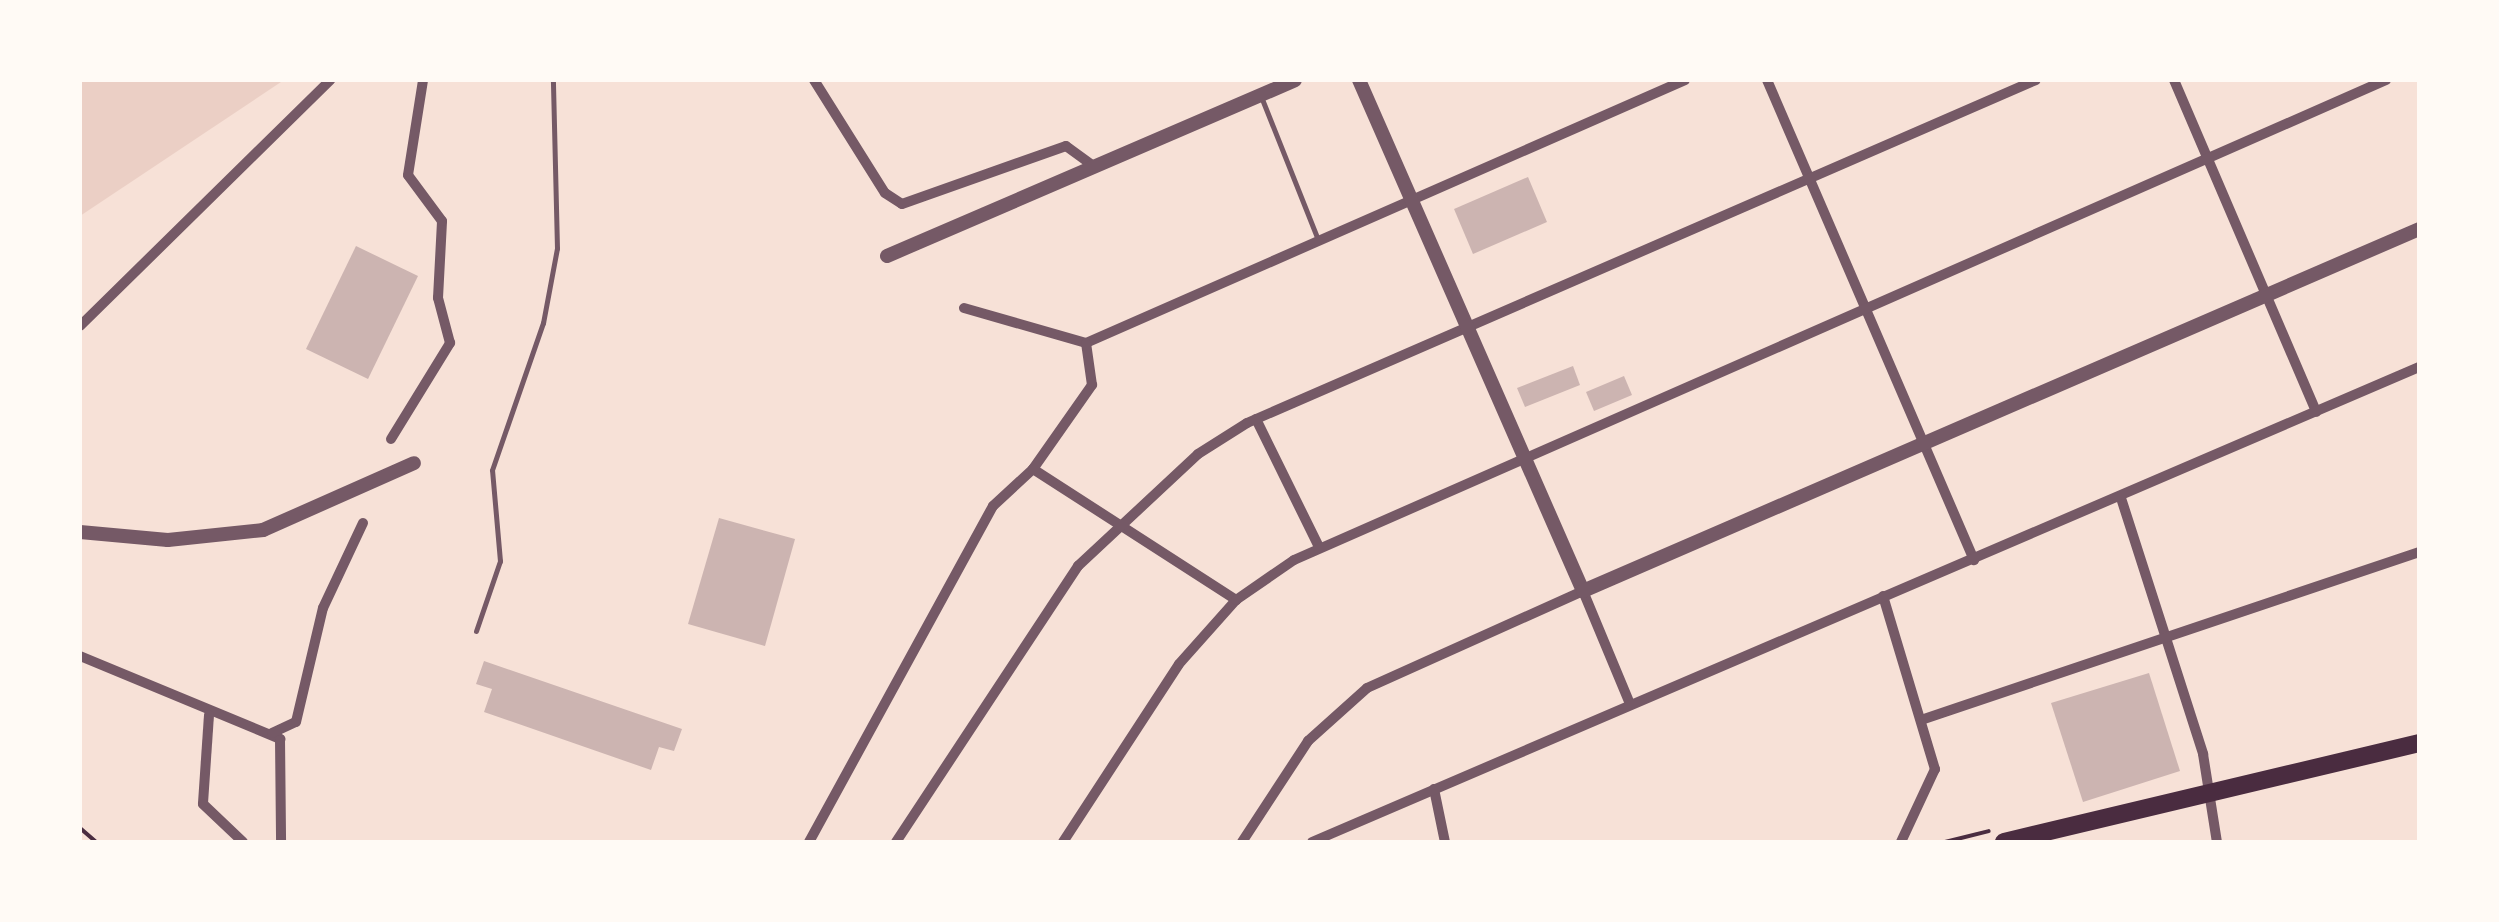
<!DOCTYPE html>
<html>
<head>
<meta charset="utf-8">
<style>
	body { margin:0 }
	#map { position:relative; width:2499px; height:922px; overflow:hidden; background:#f7e1d7; font-family:Poppins,sans-serif }
	div>[style] { position:absolute }
	.green>* { inset:0; background:#ebcfc5 }
	.building>* { inset:0; background:#ccb4b1 }
	.path>* { height:4px; margin:-2px; padding:0 2px; transform-origin:2px; border-radius:2px; background:#4a2c40 }
	.service>* { height:5px; margin:-2.5px; padding:0 2.5px; transform-origin:2.5px; border-radius:2.5px; background:#755966 }
	.minor>* { height:10px; margin:-5px; padding:0 5px; transform-origin:5px; border-radius:5px; background:#755966 }
	.tertiary>* { height:14px; margin:-7px; padding:0 7px; transform-origin:7px; border-radius:7px; background:#755966 }
	.primary>* { height:18px; margin:-9px; padding:0 9px; transform-origin:9px; border-radius:9px; background:#4a2c40 }
	span { translate:-50% -50%; white-space:nowrap; text-align:center; line-height:1.15; -webkit-text-stroke:9px #fffaf5; paint-order:stroke }
	.frame { position:absolute; inset:0; border:82px solid #fffaf5; pointer-events:none }
</style>
</head>
<body>
<div id="map">
	<div class="green">
		<div style="clip-path:polygon(80px 80px,284px 80px,80px 216px)"></div>
	</div>
	<div class="building">
		<div style="clip-path:polygon(1528px 177px,1547px 222px,1473px 254px,1454px 209px)"></div>
		<div style="clip-path:polygon(356px 246px,418px 276px,368px 379px,306px 349px)"></div>
		<div style="clip-path:polygon(1573px 366px,1580px 385px,1525px 407px,1517px 388px)"></div>
		<div style="clip-path:polygon(1624px 376px,1632px 395px,1594px 411px,1586px 392px)"></div>
		<div style="clip-path:polygon(719px 518px,795px 539px,765px 646px,688px 624px)"></div>
		<div style="clip-path:polygon(484px 661px,682px 729px,674px 751px,659px 747px,651px 770px,484px 712px,492px 689px,476px 684px)"></div>
		<div style="clip-path:polygon(2149px 673px,2180px 771px,2083px 802px,2051px 703px)"></div>
	</div>
	<div class="path">
		<div style="left:80px;top:828px;width:21px;rotate:41deg"></div>
		<div style="left:1945px;top:842px;width:45px;rotate:-14deg"></div>
	</div>
	<div class="service">
		<div style="left:1262px;top:99px;width:152px;rotate:68.3deg"></div>
		<div style="left:476px;top:631px;width:74px;rotate:-71.1deg"></div>
		<div style="left:500px;top:561px;width:91px;rotate:-95deg"></div>
		<div style="left:492px;top:470px;width:156px;rotate:-70.9deg"></div>
		<div style="left:543px;top:323px;width:76px;rotate:-79.4deg"></div>
		<div style="left:557px;top:248px;width:168px;rotate:-91.4deg"></div>
	</div>
	<div class="minor">
		<div style="left:814px;top:80px;width:133px;rotate:57.9deg"></div>
		<div style="left:885px;top:193px;width:20px;rotate:33deg"></div>
		<div style="left:902px;top:204px;width:174px;rotate:-19.5deg"></div>
		<div style="left:1066px;top:146px;width:31px;rotate:36deg"></div>
		<div style="left:1767px;top:80px;width:523px;rotate:66.67deg"></div>
		<div style="left:2174px;top:80px;width:361px;rotate:66.8deg"></div>
		<div style="left:964px;top:308px;width:127px;rotate:16deg"></div>
		<div style="left:1086px;top:343px;width:654px;rotate:-23.7deg"></div>
		<div style="left:80px;top:326px;width:351px;rotate:-44.5deg"></div>
		<div style="left:1256px;top:419px;width:143px;rotate:63.8deg"></div>
		<div style="left:391px;top:439px;width:113px;rotate:-58.4deg"></div>
		<div style="left:450px;top:343px;width:47px;rotate:-104.9deg"></div>
		<div style="left:438px;top:298px;width:77px;rotate:-87deg"></div>
		<div style="left:442px;top:221px;width:57px;rotate:-126.5deg"></div>
		<div style="left:408px;top:175px;width:96px;rotate:-81deg"></div>
		<div style="left:1033px;top:469px;width:242px;rotate:32.8deg"></div>
		<div style="left:2121px;top:498px;width:269px;rotate:72.2deg"></div>
		<div style="left:2203px;top:754px;width:89px;rotate:81deg"></div>
		<div style="left:1883px;top:596px;width:181px;rotate:73.3deg"></div>
		<div style="left:1935px;top:769px;width:81px;rotate:115deg"></div>
		<div style="left:80px;top:656px;width:217px;rotate:22.5deg"></div>
		<div style="left:280px;top:739px;width:103px;rotate:89.4deg"></div>
		<div style="left:209px;top:715px;width:89px;rotate:93.9deg"></div>
		<div style="left:203px;top:804px;width:55px;rotate:43.5deg"></div>
		<div style="left:1924px;top:719px;width:522px;rotate:-18.64deg"></div>
		<div style="left:272px;top:733px;width:26px;rotate:-25deg"></div>
		<div style="left:296px;top:722px;width:117px;rotate:-76.7deg"></div>
		<div style="left:323px;top:608px;width:94px;rotate:-64.8deg"></div>
		<div style="left:1434px;top:789px;width:54px;rotate:78.3deg"></div>
		<div style="left:809px;top:842px;width:383px;rotate:-61.3deg"></div>
		<div style="left:993px;top:506px;width:54px;rotate:-42.8deg"></div>
		<div style="left:1033px;top:469px;width:103px;rotate:-54.9deg"></div>
		<div style="left:1092px;top:385px;width:42px;rotate:-98.1deg"></div>
		<div style="left:896px;top:842px;width:331px;rotate:-56.6deg"></div>
		<div style="left:1078px;top:566px;width:164px;rotate:-43deg"></div>
		<div style="left:1198px;top:454px;width:58px;rotate:-32.3deg"></div>
		<div style="left:1247px;top:423px;width:860px;rotate:-23.5deg"></div>
		<div style="left:1063px;top:842px;width:212px;rotate:-56.9deg"></div>
		<div style="left:1179px;top:664px;width:86px;rotate:-48.3deg"></div>
		<div style="left:1236px;top:600px;width:70px;rotate:-34.6deg"></div>
		<div style="left:1294px;top:560px;width:1193px;rotate:-23.73deg"></div>
		<div style="left:1242px;top:842px;width:121px;rotate:-56.8deg"></div>
		<div style="left:1308px;top:741px;width:79px;rotate:-41.9deg"></div>
		<div style="left:1367px;top:688px;width:237px;rotate:-24.2deg"></div>
		<div style="left:1583px;top:591px;width:122px;rotate:67.4deg"></div>
		<div style="left:1312px;top:842px;width:1205px;rotate:-23.22deg"></div>
	</div>
	<div class="tertiary">
		<div style="left:1359px;top:80px;width:558px;rotate:66.33deg"></div>
		<div style="left:1583px;top:591px;width:911px;rotate:-23.41deg"></div>
		<div style="left:887px;top:256px;width:444px;rotate:-23.3deg"></div>
		<div style="left:80px;top:532px;width:88px;rotate:5.2deg"></div>
		<div style="left:168px;top:540px;width:96px;rotate:-6deg"></div>
		<div style="left:263px;top:530px;width:165px;rotate:-23.9deg"></div>
	</div>
	<div class="primary">
		<div style="left:2004px;top:842px;width:427px;rotate:-13.4deg"></div>
	</div>
	<div class="frame"></div>
</div>
</body>
</html>
